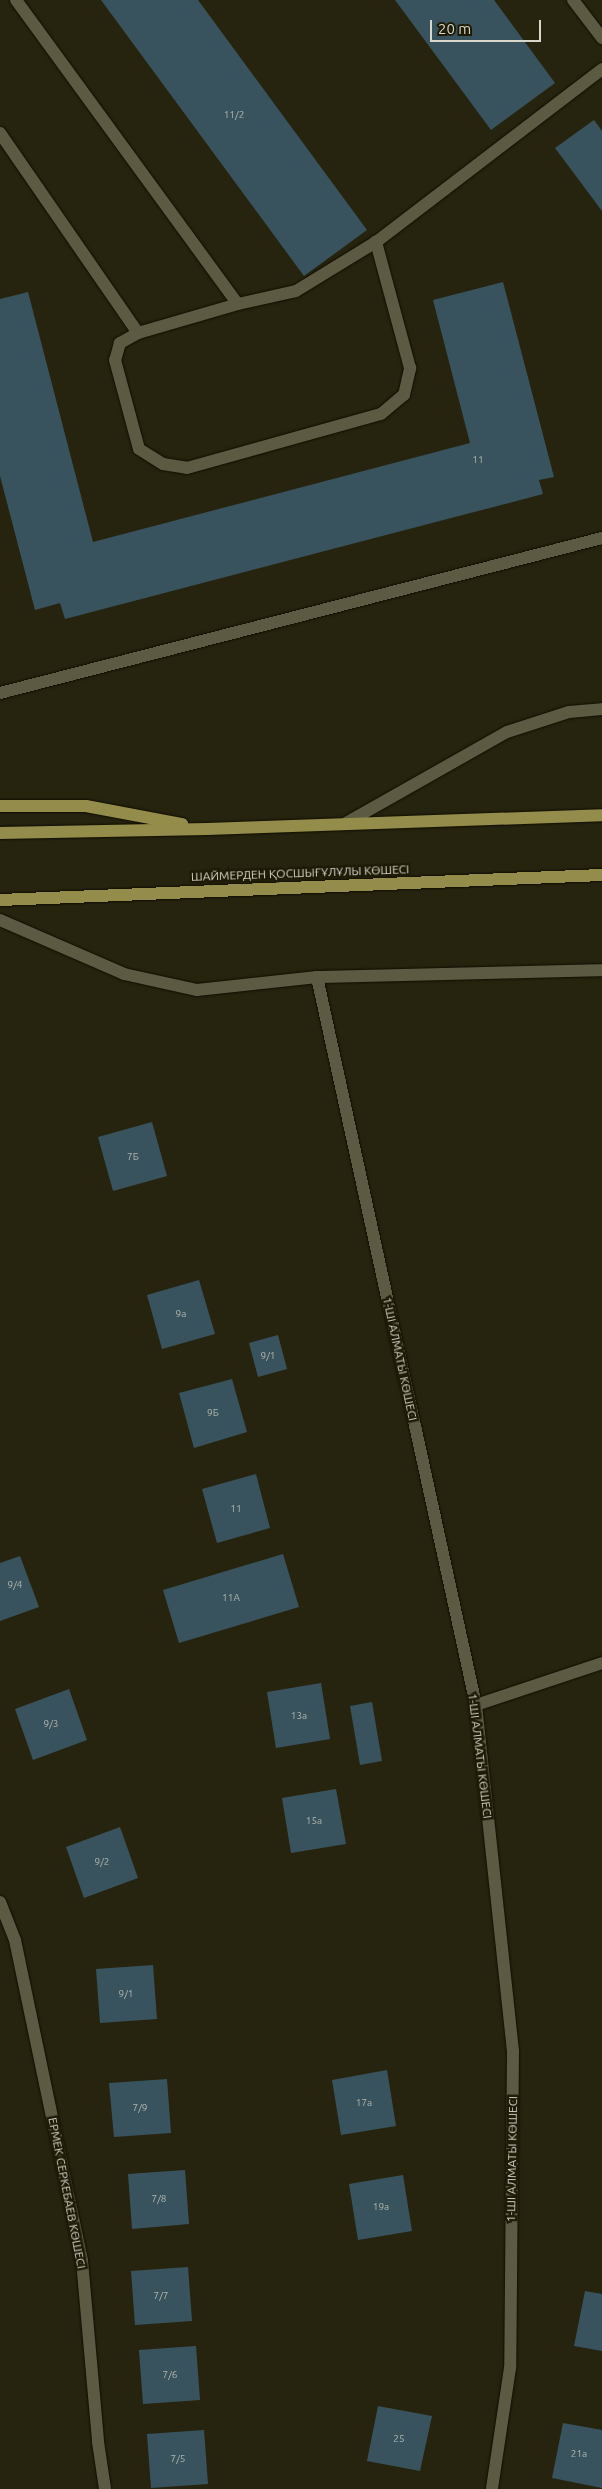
<!DOCTYPE html>
<html>
<head>
<meta charset="utf-8">
<style>
	body { margin:0 }
	#map { position:relative; width:602px; height:2489px; overflow:hidden; background:#26240e; font-family:Ubuntu,sans-serif }
	div>[style] { position:absolute }
	.building>* { inset:0; background:#39535e }
	.roads { filter:drop-shadow(0 0 1px #100d00) drop-shadow(0 0 1px #100d00) }
	.minor>* { height:12px; margin:-6px; padding:0 6px; transform-origin:6px; border-radius:6px; background:#5d5a43 }
	.major>* { height:12px; margin:-6px; padding:0 6px; transform-origin:6px; border-radius:6px; background:#948c4a }
	span { translate:-50% -50%; white-space:nowrap; text-align:center; line-height:1.15; -webkit-text-stroke:5px #1d1a05; paint-order:stroke }
	.number-label { font-size:10px; color:#b0b5ae }
	.number-label span { -webkit-text-stroke-width:0 }
	.street-label { font-size:12px; color:#d7d6c9 }
	.scale { position:absolute; left:430px; top:20px; width:111px; height:22px; box-sizing:border-box; border:2px solid #d7d6c9; border-top:0; padding-left:6px; font-size:15px; line-height:18px; white-space:nowrap; color:#d7d6c9; -webkit-text-stroke:4px #1d1a05; paint-order:stroke }
</style>
</head>
<body>
<div id="map">
	<div class="building">
		<div style="clip-path:polygon(101px 0,198px 0,367px 230px,304px 276px)"></div>
		<div style="clip-path:polygon(395px 0,494px 0,555px 83px,491px 130px)"></div>
		<div style="clip-path:polygon(594px 120px,602px 131px,602px 211px,555px 148px)"></div>
		<div style="clip-path:polygon(503px 282px,554px 477px,539px 480px,543px 494px,65px 619px,60px 603px,35px 610px,0 476px,0 299px,28px 292px,93px 542px,470px 443px,433px 300px)"></div>
		<div style="clip-path:polygon(152px 1122px,167px 1176px,113px 1191px,98px 1137px)"></div>
		<div style="clip-path:polygon(199px 1280px,215px 1334px,162px 1349px,147px 1295px)"></div>
		<div style="clip-path:polygon(278px 1335px,287px 1369px,258px 1377px,249px 1343px)"></div>
		<div style="clip-path:polygon(232px 1379px,247px 1432px,194px 1448px,179px 1393px)"></div>
		<div style="clip-path:polygon(256px 1474px,270px 1528px,217px 1543px,202px 1489px)"></div>
		<div style="clip-path:polygon(283px 1554px,299px 1607px,179px 1643px,163px 1590px)"></div>
		<div style="clip-path:polygon(20px 1556px,39px 1607px,0 1621px,0 1563px)"></div>
		<div style="clip-path:polygon(321px 1683px,330px 1739px,276px 1748px,267px 1692px)"></div>
		<div style="clip-path:polygon(69px 1689px,87px 1740px,33px 1760px,15px 1709px)"></div>
		<div style="clip-path:polygon(372px 1702px,382px 1761px,360px 1765px,350px 1706px)"></div>
		<div style="clip-path:polygon(336px 1789px,346px 1844px,291px 1853px,282px 1798px)"></div>
		<div style="clip-path:polygon(120px 1827px,138px 1878px,84px 1898px,66px 1847px)"></div>
		<div style="clip-path:polygon(153px 1965px,157px 2019px,100px 2023px,96px 1969px)"></div>
		<div style="clip-path:polygon(387px 2070px,396px 2126px,341px 2135px,332px 2080px)"></div>
		<div style="clip-path:polygon(167px 2079px,171px 2133px,114px 2137px,109px 2083px)"></div>
		<div style="clip-path:polygon(185px 2170px,189px 2224px,132px 2229px,128px 2174px)"></div>
		<div style="clip-path:polygon(403px 2175px,412px 2231px,358px 2240px,349px 2184px)"></div>
		<div style="clip-path:polygon(188px 2267px,192px 2321px,135px 2325px,131px 2271px)"></div>
		<div style="clip-path:polygon(585px 2291px,602px 2294px,602px 2351px,574px 2346px)"></div>
		<div style="clip-path:polygon(196px 2346px,200px 2400px,143px 2404px,139px 2350px)"></div>
		<div style="clip-path:polygon(378px 2406px,432px 2416px,420px 2471px,367px 2461px)"></div>
		<div style="clip-path:polygon(563px 2423px,602px 2430px,602px 2488px,552px 2478px)"></div>
		<div style="clip-path:polygon(204px 2430px,208px 2484px,151px 2488px,147px 2434px)"></div>
	</div>
	<div class="roads">
		<div class="minor">
			<div style="left:16px;top:0;width:376px;rotate:53.9deg"></div>
			<div style="left:238px;top:304px;width:59px;rotate:-12.6deg"></div>
			<div style="left:296px;top:291px;width:94px;rotate:-31.5deg"></div>
			<div style="left:376px;top:242px;width:285px;rotate:-37.4deg"></div>
			<div style="left:573px;top:0;width:48px;rotate:52.7deg"></div>
			<div style="left:0;top:133px;width:243px;rotate:55.4deg"></div>
			<div style="left:138px;top:333px;width:104px;rotate:-16.2deg"></div>
			<div style="left:138px;top:333px;width:21px;rotate:151deg"></div>
			<div style="left:120px;top:343px;width:18px;rotate:106deg"></div>
			<div style="left:115px;top:360px;width:92px;rotate:74.9deg"></div>
			<div style="left:139px;top:449px;width:28px;rotate:32deg"></div>
			<div style="left:163px;top:464px;width:24px;rotate:9deg"></div>
			<div style="left:187px;top:468px;width:201px;rotate:-15.6deg"></div>
			<div style="left:381px;top:414px;width:30px;rotate:-40deg"></div>
			<div style="left:404px;top:395px;width:28px;rotate:-77deg"></div>
			<div style="left:410px;top:368px;width:131px;rotate:-105.1deg"></div>
			<div style="left:0;top:693px;width:622px;rotate:-14.44deg"></div>
			<div style="left:346px;top:823px;width:185px;rotate:-29.5deg"></div>
			<div style="left:507px;top:732px;width:65px;rotate:-17.9deg"></div>
			<div style="left:569px;top:712px;width:33px;rotate:-5deg"></div>
			<div style="left:0;top:920px;width:135px;rotate:23.5deg"></div>
			<div style="left:124px;top:974px;width:75px;rotate:12.4deg"></div>
			<div style="left:197px;top:990px;width:121px;rotate:-6.2deg"></div>
			<div style="left:317px;top:977px;width:285px;rotate:-1.4deg"></div>
			<div style="left:317px;top:977px;width:745px;rotate:77.68deg"></div>
			<div style="left:476px;top:1705px;width:348px;rotate:83.9deg"></div>
			<div style="left:513px;top:2051px;width:317px;rotate:90.5deg"></div>
			<div style="left:510px;top:2368px;width:122px;rotate:98.5deg"></div>
			<div style="left:476px;top:1705px;width:133px;rotate:-18.4deg"></div>
			<div style="left:0;top:1902px;width:41px;rotate:68.5deg"></div>
			<div style="left:15px;top:1940px;width:328px;rotate:78.2deg"></div>
			<div style="left:82px;top:2261px;width:182px;rotate:84.9deg"></div>
			<div style="left:98px;top:2442px;width:48px;rotate:81.5deg"></div>
		</div>
		<div class="major">
			<div style="left:0;top:806px;width:86px"></div>
			<div style="left:86px;top:806px;width:98px;rotate:10.6deg"></div>
			<div style="left:0;top:833px;width:207px;rotate:-1.1deg"></div>
			<div style="left:207px;top:829px;width:395px;rotate:-2deg"></div>
			<div style="left:0;top:900px;width:603px;rotate:-2.38deg"></div>
		</div>
	</div>
	<div class="number-label">
		<span style="left:234px;top:115px">11/2</span>
		<span style="left:478px;top:460px">11</span>
		<span style="left:133px;top:1157px">7Б</span>
		<span style="left:181px;top:1314px">9а</span>
		<span style="left:268px;top:1356px">9/1</span>
		<span style="left:213px;top:1413px">9Б</span>
		<span style="left:236px;top:1509px">11</span>
		<span style="left:15px;top:1585px">9/4</span>
		<span style="left:231px;top:1598px">11А</span>
		<span style="left:299px;top:1716px">13а</span>
		<span style="left:51px;top:1724px">9/3</span>
		<span style="left:314px;top:1821px">15а</span>
		<span style="left:102px;top:1862px">9/2</span>
		<span style="left:126px;top:1994px">9/1</span>
		<span style="left:364px;top:2103px">17а</span>
		<span style="left:140px;top:2108px">7/9</span>
		<span style="left:159px;top:2199px">7/8</span>
		<span style="left:381px;top:2207px">19а</span>
		<span style="left:161px;top:2296px">7/7</span>
		<span style="left:170px;top:2375px">7/6</span>
		<span style="left:399px;top:2439px">25</span>
		<span style="left:579px;top:2454px">21а</span>
		<span style="left:178px;top:2459px">7/5</span>
	</div>
	<div class="street-label">
		<span style="left:300px;top:873px;rotate:-2deg">ШАЙМЕРДЕН ҚОСШЫҒҰЛҰЛЫ КӨШЕСІ</span>
		<span style="left:400px;top:1359px;rotate:78deg">1-ШІ АЛМАТЫ КӨШЕСІ</span>
		<span style="left:480px;top:1756px;rotate:83deg">1-ШІ АЛМАТЫ КӨШЕСІ</span>
		<span style="left:512px;top:2159px;rotate:-89deg">1-ШІ АЛМАТЫ КӨШЕСІ</span>
		<span style="left:67px;top:2193px;rotate:79deg">ЕРМЕК СЕРКЕБАЕВ КӨШЕСІ</span>
	</div>
	<div class="scale">20 m</div>
</div>
</body>
</html>
